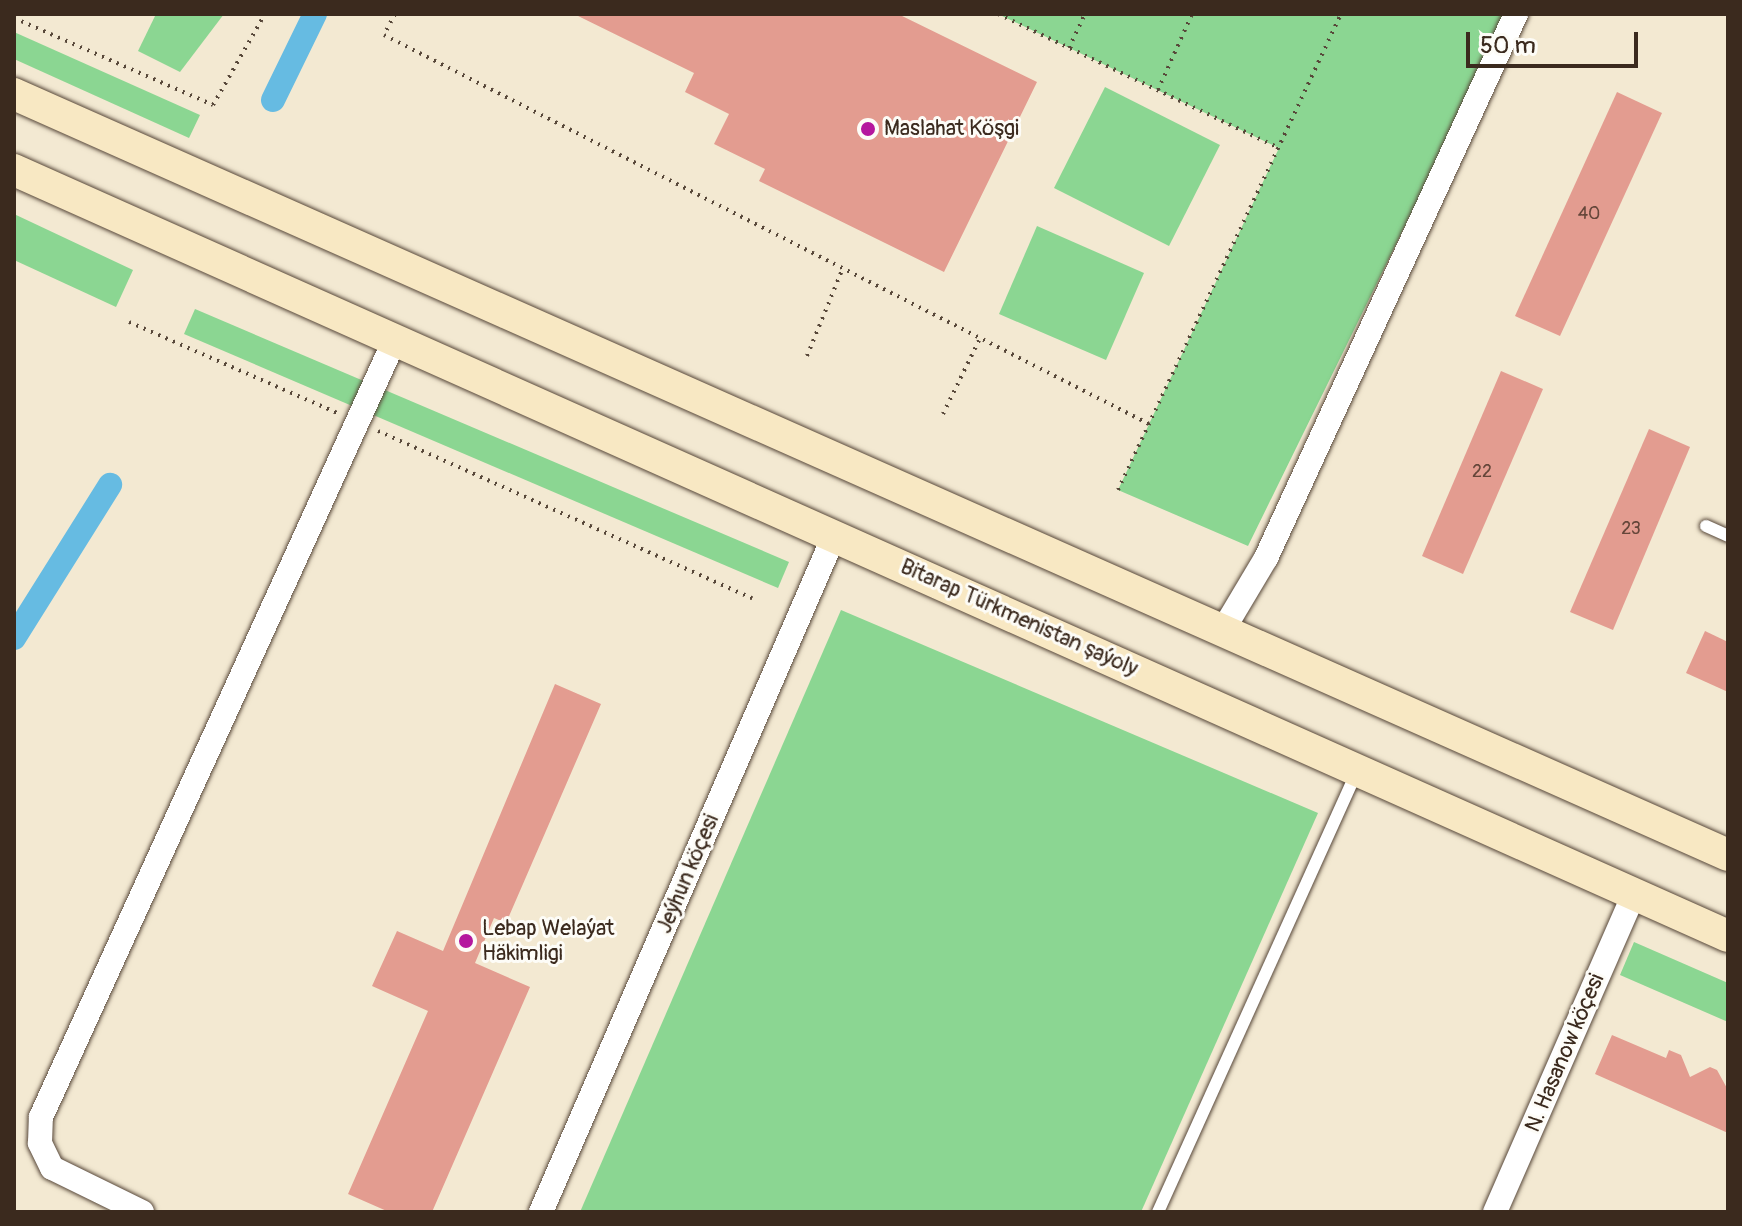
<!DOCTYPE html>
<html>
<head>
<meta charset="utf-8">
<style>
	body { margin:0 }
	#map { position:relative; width:1742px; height:1226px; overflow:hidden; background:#f3e9d2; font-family:Pangolin,sans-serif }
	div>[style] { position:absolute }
	.green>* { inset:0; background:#8bd692 }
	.canal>* { height:24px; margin:-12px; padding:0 12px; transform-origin:12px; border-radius:12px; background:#66bbe2 }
	.building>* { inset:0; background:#e39c90 }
	.path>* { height:4px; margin-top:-2px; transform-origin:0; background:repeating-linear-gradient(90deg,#574739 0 2px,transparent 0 8px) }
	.roads { filter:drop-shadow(0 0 2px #574739) drop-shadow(0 0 2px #574739) }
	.service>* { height:12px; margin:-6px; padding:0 6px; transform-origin:6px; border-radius:6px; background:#fff }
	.minor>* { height:24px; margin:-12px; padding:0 12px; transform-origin:12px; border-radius:12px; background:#fff }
	.secondary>* { height:32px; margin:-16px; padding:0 16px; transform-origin:16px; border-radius:16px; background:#f8e8c3 }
	.dots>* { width:22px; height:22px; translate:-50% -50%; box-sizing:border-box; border:4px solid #fdfcf7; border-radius:50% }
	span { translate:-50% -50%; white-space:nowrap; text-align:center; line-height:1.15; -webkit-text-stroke:6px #fdfcf7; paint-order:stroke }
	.number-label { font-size:18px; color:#65463a }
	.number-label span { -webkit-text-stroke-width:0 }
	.poi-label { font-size:22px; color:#3b2a1e }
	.left { translate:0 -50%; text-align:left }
	.street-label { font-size:22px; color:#3b2a1e }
	.frame { position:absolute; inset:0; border:16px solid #3b2a1e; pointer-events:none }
	.scale { position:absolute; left:1466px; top:32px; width:172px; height:36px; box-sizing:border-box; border:4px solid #3b2a1e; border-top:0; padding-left:10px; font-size:24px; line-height:28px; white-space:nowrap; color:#3b2a1e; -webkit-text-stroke:6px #fdfcf7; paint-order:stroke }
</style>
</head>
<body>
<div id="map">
	<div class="green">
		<div style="clip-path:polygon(156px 14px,224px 14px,180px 72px,138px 51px)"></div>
		<div style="clip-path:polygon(998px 14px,1509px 14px,1248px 546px,1118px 490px,1279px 148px)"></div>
		<div style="clip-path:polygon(14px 32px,200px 115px,189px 138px,14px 59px)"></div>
		<div style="clip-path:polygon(1105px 87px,1220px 145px,1169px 246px,1054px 188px)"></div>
		<div style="clip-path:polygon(14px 214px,133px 270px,116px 307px,14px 260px)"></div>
		<div style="clip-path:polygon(1037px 226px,1144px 273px,1106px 360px,999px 314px)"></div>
		<div style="clip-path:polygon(195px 309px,789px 562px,778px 588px,184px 334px)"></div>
		<div style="clip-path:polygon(841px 610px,1318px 813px,1141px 1212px,580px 1212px)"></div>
		<div style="clip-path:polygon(1634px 942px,1728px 983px,1728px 1022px,1620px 975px)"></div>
	</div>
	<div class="canal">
		<div style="left:273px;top:100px;width:96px;rotate:-64deg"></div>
		<div style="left:14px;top:638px;width:181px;rotate:-57.9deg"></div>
	</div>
	<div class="building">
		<div style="clip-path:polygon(574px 14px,898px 14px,1037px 82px,944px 272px,759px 181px,765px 169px,714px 144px,729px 114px,685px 92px,694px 73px)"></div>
		<div style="clip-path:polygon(1617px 92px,1662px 113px,1560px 336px,1515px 316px)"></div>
		<div style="clip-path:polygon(1501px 371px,1543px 389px,1463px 574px,1422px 556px)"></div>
		<div style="clip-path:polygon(1649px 429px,1690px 447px,1613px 630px,1570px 612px)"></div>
		<div style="clip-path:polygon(1705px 631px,1728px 642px,1728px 692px,1686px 673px)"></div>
		<div style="clip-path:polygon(555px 684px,601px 704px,506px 923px,494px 918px,475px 963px,530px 987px,432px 1212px,389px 1212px,348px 1194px,428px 1011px,372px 986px,397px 931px,443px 951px)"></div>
		<div style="clip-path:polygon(1612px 1035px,1666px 1058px,1669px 1050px,1681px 1055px,1690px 1077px,1710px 1067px,1717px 1070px,1728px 1090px,1728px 1133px,1595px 1074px)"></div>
	</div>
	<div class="path">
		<div style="left:395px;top:14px;width:24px;rotate:118deg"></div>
		<div style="left:384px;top:35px;width:858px;rotate:26.95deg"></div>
		<div style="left:998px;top:14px;width:311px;rotate:25.5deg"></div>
		<div style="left:14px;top:18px;width:217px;rotate:23.6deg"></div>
		<div style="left:213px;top:105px;width:105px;rotate:-60.3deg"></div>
		<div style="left:1069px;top:48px;width:38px;rotate:-65deg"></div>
		<div style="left:1158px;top:90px;width:83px;rotate:-65.9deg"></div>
		<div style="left:129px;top:322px;width:227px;rotate:23.6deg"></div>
		<div style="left:807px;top:356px;width:95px;rotate:-67.8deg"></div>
		<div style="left:943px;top:414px;width:85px;rotate:-64deg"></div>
		<div style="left:378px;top:431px;width:410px;rotate:24.1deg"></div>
		<div style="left:1118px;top:490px;width:526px;rotate:-64.9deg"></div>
	</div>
	<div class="roads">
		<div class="service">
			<div style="left:1706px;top:526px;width:24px;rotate:24deg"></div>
			<div style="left:1158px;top:1212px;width:482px;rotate:-65.7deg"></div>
		</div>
		<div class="minor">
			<div style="left:1223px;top:630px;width:84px;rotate:-59.2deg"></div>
			<div style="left:1266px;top:558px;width:599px;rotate:-65.32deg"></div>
			<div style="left:142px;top:1212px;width:100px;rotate:-153.9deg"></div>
			<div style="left:52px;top:1168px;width:28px;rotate:-116deg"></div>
			<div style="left:40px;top:1143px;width:26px;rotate:-88deg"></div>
			<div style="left:41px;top:1117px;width:855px;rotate:-65.53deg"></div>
			<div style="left:541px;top:1212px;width:737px;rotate:-66.57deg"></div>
			<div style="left:1495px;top:1212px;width:347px;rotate:-66.4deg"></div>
		</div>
		<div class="secondary">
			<div style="left:14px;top:94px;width:1875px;rotate:23.94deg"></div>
			<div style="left:14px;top:170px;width:1877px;rotate:24.08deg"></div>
		</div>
	</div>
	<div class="dots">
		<div style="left:868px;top:129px;background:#b5179e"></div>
		<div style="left:466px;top:941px;background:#b5179e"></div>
	</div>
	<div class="number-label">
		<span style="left:1589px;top:214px">40</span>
		<span style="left:1482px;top:472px">22</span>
		<span style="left:1631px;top:529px">23</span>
	</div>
	<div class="poi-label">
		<span class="left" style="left:884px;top:129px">Maslahat Köşgi</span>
		<span class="left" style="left:482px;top:941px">Lebap Welaýat<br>Häkimligi</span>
	</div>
	<div class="street-label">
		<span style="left:1019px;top:618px;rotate:24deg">Bitarap Türkmenistan şaýoly</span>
		<span style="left:688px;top:874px;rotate:-67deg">Jeýhun köçesi</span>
		<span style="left:1565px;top:1053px;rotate:-67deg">N. Hasanow köçesi</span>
	</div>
	<div class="frame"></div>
	<div class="scale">50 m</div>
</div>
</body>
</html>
